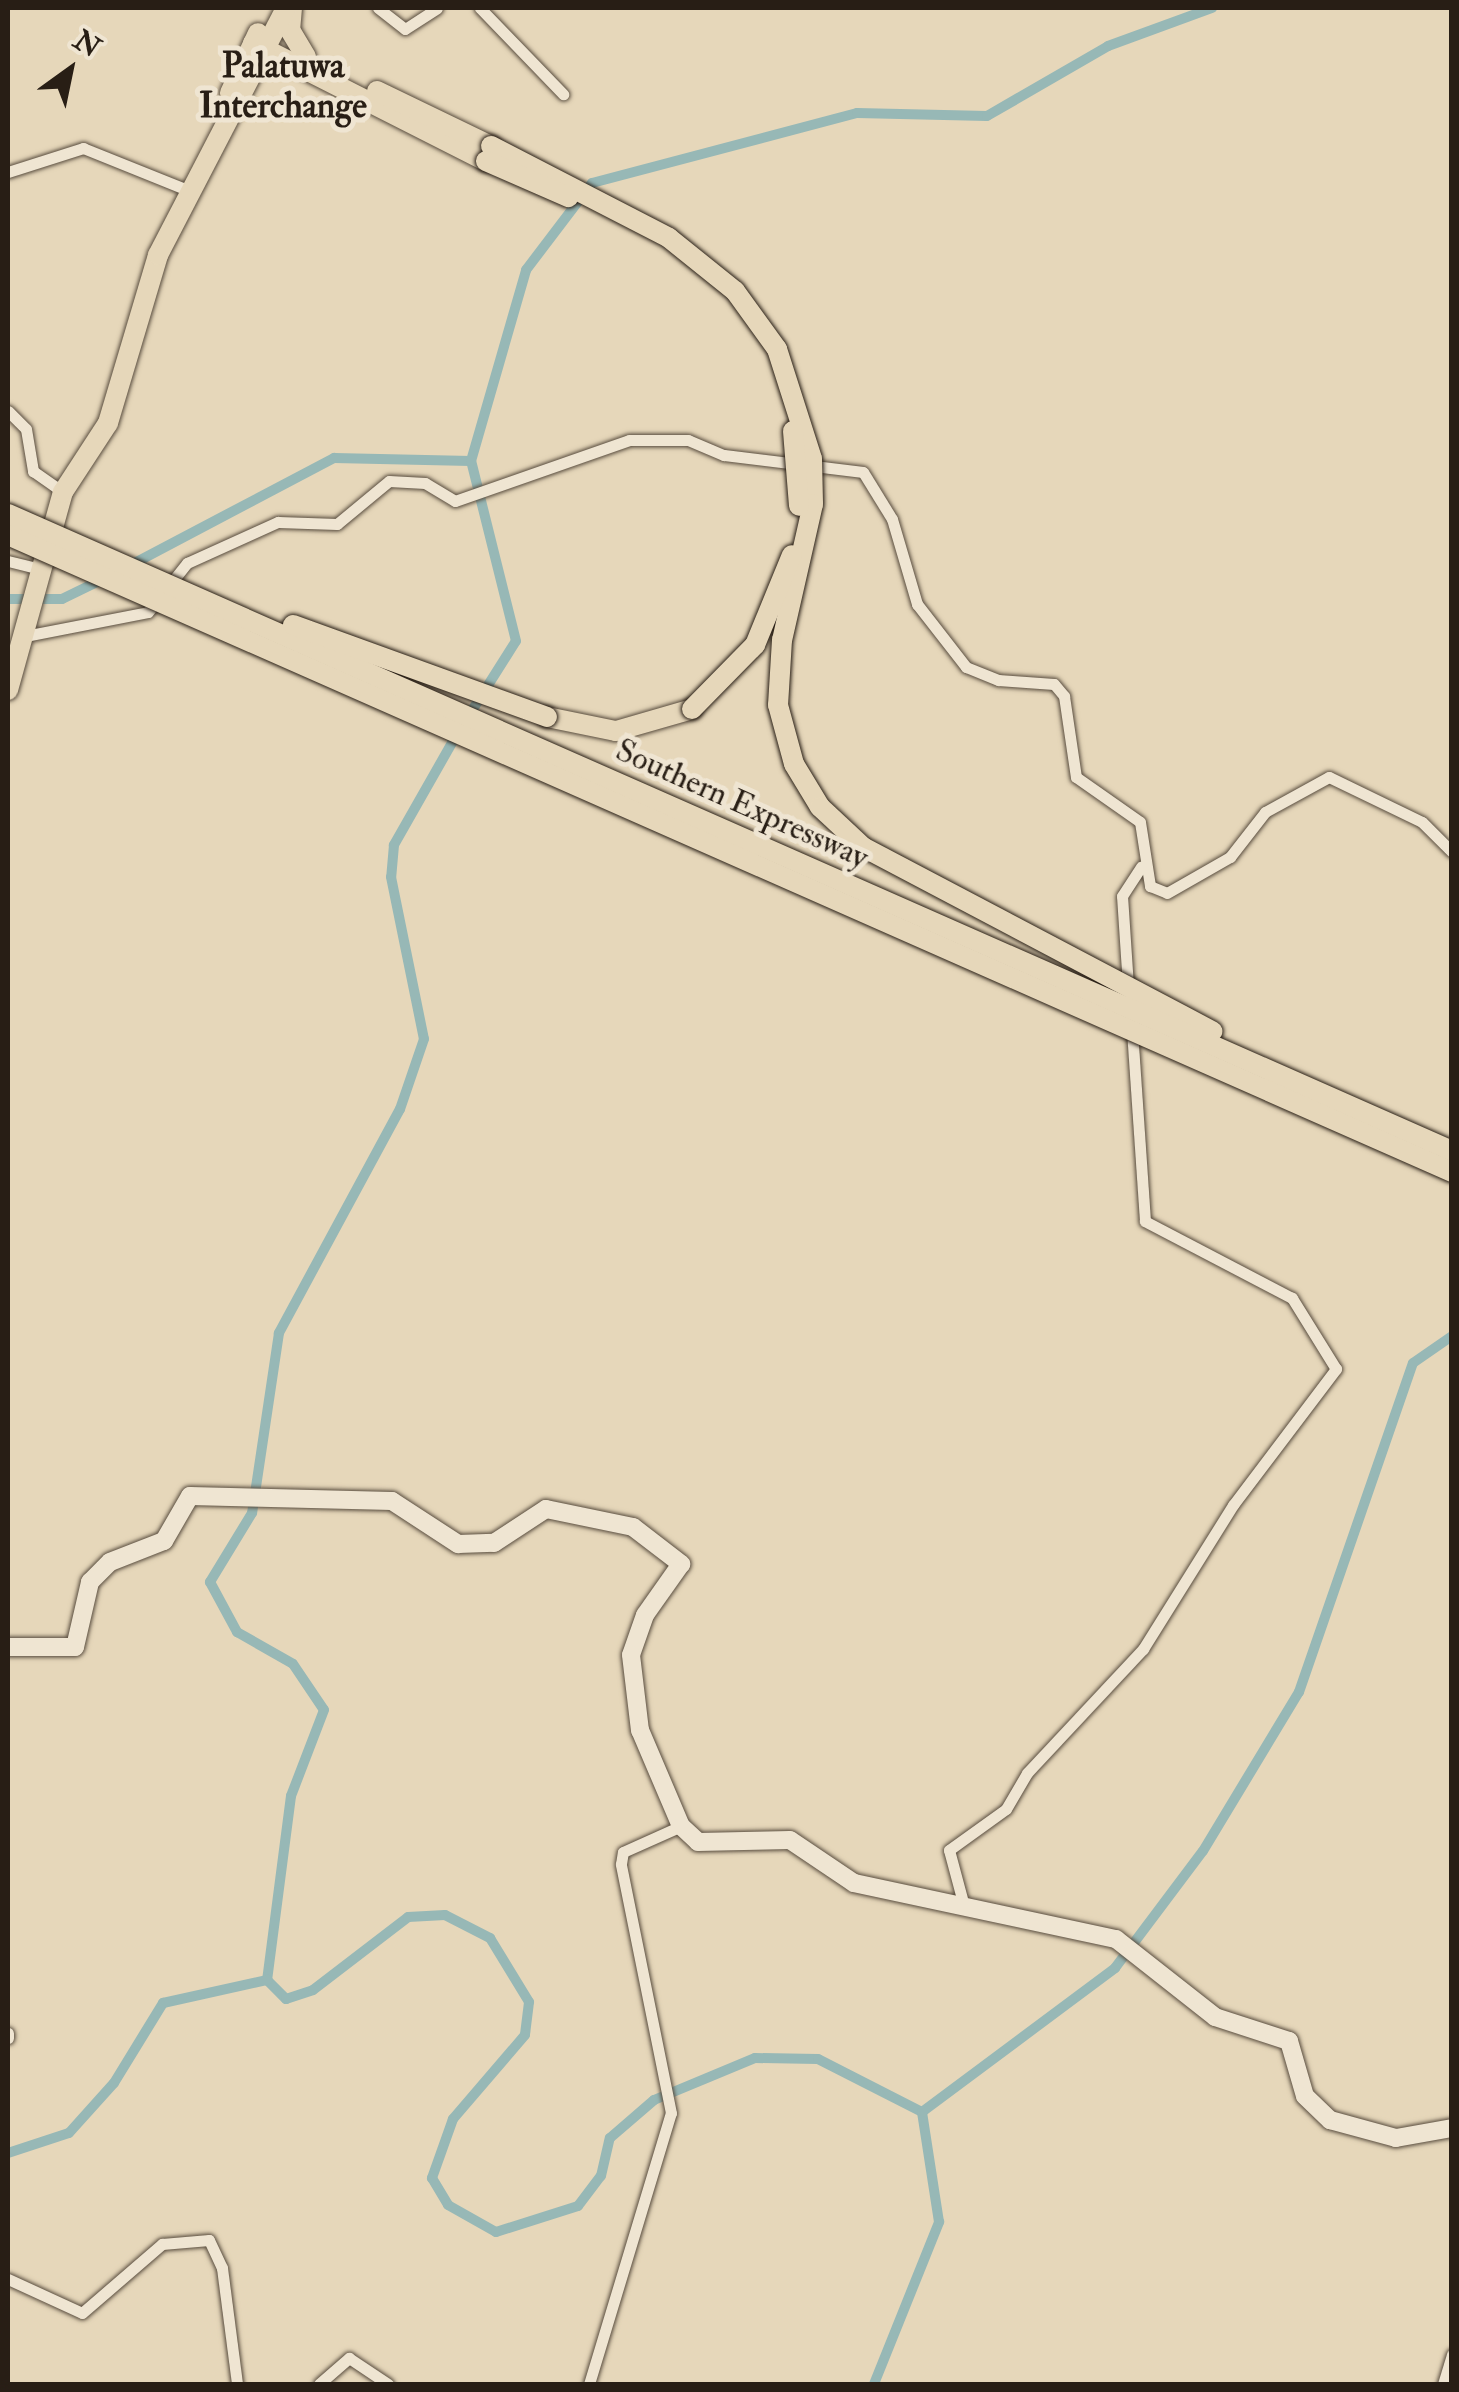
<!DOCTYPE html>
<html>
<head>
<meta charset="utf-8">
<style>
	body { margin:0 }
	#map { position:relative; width:1459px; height:2392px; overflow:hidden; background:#e6d7ba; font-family:"IM FELL Double Pica",serif }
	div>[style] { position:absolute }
	.canal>* { height:10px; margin:-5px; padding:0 5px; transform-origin:5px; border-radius:5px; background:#97b8b6 }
	.roads { filter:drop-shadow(0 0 2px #584c3e) drop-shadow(0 0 2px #584c3e) }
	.street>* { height:11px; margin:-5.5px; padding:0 5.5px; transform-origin:5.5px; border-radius:5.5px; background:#efe5d2 }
	.secondary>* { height:18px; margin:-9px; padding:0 9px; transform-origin:9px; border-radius:9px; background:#efe5d2 }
	.highway>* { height:20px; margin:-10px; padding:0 10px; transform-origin:10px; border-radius:10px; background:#e6d7ba }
	.bridges { filter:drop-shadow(0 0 2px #281e15) drop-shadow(0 0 2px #281e15) }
	.highway-bridge>* { height:20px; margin:-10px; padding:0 10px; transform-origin:10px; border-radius:10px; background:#e6d7ba }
	span { translate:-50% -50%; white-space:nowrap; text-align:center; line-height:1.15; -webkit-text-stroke:10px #efe5d2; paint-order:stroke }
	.street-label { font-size:32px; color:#281e15 }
	.neighbourhood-label { font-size:35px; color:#281e15; font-weight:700 }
	.frame { position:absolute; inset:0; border:10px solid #281e15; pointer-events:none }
	.north { position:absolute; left:20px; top:20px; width:100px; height:100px; -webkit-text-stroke:8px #efe5d2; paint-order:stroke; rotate:33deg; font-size:28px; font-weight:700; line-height:40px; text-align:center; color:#281e15 }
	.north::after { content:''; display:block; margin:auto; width:35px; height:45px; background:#281e15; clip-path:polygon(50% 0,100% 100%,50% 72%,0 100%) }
</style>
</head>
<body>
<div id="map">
	<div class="canal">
		<div style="left:129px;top:566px;width:232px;rotate:-27.8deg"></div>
		<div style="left:334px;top:458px;width:137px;rotate:1.3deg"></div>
		<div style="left:8px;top:599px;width:54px"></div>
		<div style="left:62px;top:599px;width:48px;rotate:-26deg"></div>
		<div style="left:466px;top:720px;width:93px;rotate:-57.7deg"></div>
		<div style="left:516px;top:641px;width:186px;rotate:-104deg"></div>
		<div style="left:471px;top:461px;width:199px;rotate:-73.9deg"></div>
		<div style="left:526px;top:270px;width:109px;rotate:-52.8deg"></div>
		<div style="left:592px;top:183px;width:274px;rotate:-14.8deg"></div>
		<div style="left:857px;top:113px;width:130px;rotate:1.3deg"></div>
		<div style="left:987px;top:116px;width:140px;rotate:-30deg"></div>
		<div style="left:1108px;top:46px;width:111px;rotate:-20.1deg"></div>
		<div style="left:457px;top:734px;width:128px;rotate:119.6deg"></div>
		<div style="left:394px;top:845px;width:32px;rotate:95deg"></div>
		<div style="left:391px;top:877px;width:165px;rotate:78.5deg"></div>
		<div style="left:424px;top:1039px;width:74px;rotate:108.9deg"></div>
		<div style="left:400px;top:1109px;width:255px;rotate:118.4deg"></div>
		<div style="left:279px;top:1333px;width:182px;rotate:98.5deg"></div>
		<div style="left:252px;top:1513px;width:81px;rotate:121.3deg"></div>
		<div style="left:210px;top:1582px;width:57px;rotate:61.6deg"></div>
		<div style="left:237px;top:1632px;width:64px;rotate:29.7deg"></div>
		<div style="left:293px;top:1664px;width:55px;rotate:56deg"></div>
		<div style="left:324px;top:1710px;width:92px;rotate:111deg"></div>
		<div style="left:291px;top:1796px;width:186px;rotate:97.4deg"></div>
		<div style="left:267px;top:1980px;width:27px;rotate:45deg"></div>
		<div style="left:286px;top:1999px;width:28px;rotate:-18deg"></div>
		<div style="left:313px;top:1990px;width:120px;rotate:-37.5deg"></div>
		<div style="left:408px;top:1917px;width:37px;rotate:-3deg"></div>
		<div style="left:445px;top:1915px;width:51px;rotate:27.1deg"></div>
		<div style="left:490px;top:1938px;width:75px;rotate:58.6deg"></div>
		<div style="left:529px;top:2002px;width:33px;rotate:97deg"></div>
		<div style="left:525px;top:2035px;width:111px;rotate:130.6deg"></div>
		<div style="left:453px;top:2119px;width:63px;rotate:109.6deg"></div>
		<div style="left:432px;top:2178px;width:31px;rotate:59deg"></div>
		<div style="left:448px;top:2205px;width:55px;rotate:29.4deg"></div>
		<div style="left:496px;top:2232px;width:86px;rotate:-17.6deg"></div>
		<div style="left:578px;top:2206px;width:38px;rotate:-53deg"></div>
		<div style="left:601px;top:2176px;width:39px;rotate:-77deg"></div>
		<div style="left:610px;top:2138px;width:58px;rotate:-40.8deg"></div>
		<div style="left:654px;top:2100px;width:109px;rotate:-22.6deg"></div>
		<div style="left:755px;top:2058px;width:63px;rotate:0.9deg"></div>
		<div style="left:818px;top:2059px;width:117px;rotate:27deg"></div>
		<div style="left:8px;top:2153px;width:64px;rotate:-18.2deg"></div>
		<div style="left:69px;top:2133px;width:67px;rotate:-48deg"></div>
		<div style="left:114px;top:2083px;width:94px;rotate:-58.5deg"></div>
		<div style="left:163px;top:2003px;width:107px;rotate:-12.5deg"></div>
		<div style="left:874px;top:2384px;width:175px;rotate:-68.1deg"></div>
		<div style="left:939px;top:2222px;width:111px;rotate:-98.8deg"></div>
		<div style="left:922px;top:2112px;width:241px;rotate:-36.7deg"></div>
		<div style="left:1115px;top:1968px;width:146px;rotate:-53.1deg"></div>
		<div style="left:1203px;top:1851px;width:186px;rotate:-58.9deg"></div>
		<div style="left:1299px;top:1692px;width:348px;rotate:-70.9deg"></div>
		<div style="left:1413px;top:1363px;width:47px;rotate:-34.7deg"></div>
	</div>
	<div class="roads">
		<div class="street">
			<div style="left:378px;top:8px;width:34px;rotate:38deg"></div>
			<div style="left:405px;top:29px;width:38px;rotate:-33deg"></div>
			<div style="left:480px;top:8px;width:120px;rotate:46deg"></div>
			<div style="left:8px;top:172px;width:79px;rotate:-17.7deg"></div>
			<div style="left:83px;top:148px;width:115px;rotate:21.9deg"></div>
			<div style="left:8px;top:411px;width:25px;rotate:45deg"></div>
			<div style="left:26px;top:429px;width:43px;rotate:80.5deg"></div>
			<div style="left:33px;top:471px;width:37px;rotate:35deg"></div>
			<div style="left:8px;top:561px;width:37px;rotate:14deg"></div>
			<div style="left:25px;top:636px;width:125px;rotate:-11deg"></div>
			<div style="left:148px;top:612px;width:63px;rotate:-51.5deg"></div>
			<div style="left:187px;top:563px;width:100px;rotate:-24.3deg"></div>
			<div style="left:278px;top:522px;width:59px;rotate:1.9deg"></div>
			<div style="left:337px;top:524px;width:67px;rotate:-39.6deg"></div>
			<div style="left:389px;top:481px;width:36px;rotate:3deg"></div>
			<div style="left:425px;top:483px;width:35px;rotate:31deg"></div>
			<div style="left:455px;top:501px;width:184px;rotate:-19.3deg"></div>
			<div style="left:629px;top:440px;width:59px"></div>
			<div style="left:688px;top:440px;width:39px;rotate:23deg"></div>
			<div style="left:724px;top:455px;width:140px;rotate:7deg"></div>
			<div style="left:863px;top:472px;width:55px;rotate:58.3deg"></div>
			<div style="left:892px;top:519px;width:89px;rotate:73.6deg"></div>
			<div style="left:917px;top:604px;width:80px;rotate:52.1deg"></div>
			<div style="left:966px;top:667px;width:35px;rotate:22deg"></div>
			<div style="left:998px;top:680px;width:56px;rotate:4.1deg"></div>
			<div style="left:1054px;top:684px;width:16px;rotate:50deg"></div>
			<div style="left:1064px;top:696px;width:82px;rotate:81.6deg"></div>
			<div style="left:1076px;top:777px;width:78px;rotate:35.1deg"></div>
			<div style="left:1140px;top:822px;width:65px;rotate:81.1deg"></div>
			<div style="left:1150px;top:886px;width:18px;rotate:22deg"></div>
			<div style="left:1167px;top:893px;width:73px;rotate:-29.7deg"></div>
			<div style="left:1230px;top:857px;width:57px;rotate:-52.1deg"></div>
			<div style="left:1265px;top:812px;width:73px;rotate:-28.7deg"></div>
			<div style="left:1329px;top:777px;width:103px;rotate:25.8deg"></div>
			<div style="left:1422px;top:822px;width:42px;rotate:45deg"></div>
			<div style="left:1128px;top:986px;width:90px;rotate:-93.8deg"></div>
			<div style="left:1122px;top:896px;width:35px;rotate:-57deg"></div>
			<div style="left:964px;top:1906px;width:58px;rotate:-105deg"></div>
			<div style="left:949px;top:1850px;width:70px;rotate:-35.7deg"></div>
			<div style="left:1006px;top:1809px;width:42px;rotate:-59.7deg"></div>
			<div style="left:1027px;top:1773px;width:170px;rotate:-46.9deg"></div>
			<div style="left:1143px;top:1649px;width:170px;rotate:-58deg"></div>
			<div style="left:1233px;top:1505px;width:171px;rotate:-52.9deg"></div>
			<div style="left:1336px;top:1369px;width:84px;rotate:-121.8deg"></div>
			<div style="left:1292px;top:1298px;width:166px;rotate:-152.4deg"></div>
			<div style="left:1145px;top:1221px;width:192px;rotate:-93.9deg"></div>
			<div style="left:8px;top:2033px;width:5px;rotate:90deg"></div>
			<div style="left:8px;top:2279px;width:81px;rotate:24.7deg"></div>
			<div style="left:82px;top:2313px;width:106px;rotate:-40.8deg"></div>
			<div style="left:162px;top:2244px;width:47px;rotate:-4.9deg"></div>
			<div style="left:209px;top:2240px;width:31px;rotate:65deg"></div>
			<div style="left:222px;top:2268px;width:117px;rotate:82.6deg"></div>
			<div style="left:319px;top:2384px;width:40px;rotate:-41deg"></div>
			<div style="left:349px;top:2358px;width:47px;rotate:33.7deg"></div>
			<div style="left:589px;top:2384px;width:283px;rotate:-73.2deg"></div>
			<div style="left:671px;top:2113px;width:254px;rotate:-101.4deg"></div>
			<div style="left:621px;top:1864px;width:12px;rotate:-81deg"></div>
			<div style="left:623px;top:1852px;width:64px;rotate:-24.1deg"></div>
			<div style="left:1443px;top:2384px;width:31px;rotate:-73deg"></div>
		</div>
		<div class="secondary">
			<div style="left:8px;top:1647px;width:67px"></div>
			<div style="left:75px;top:1647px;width:67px;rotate:-77deg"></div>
			<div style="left:90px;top:1582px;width:28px;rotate:-45deg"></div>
			<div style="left:110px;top:1562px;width:58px;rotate:-21.3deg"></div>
			<div style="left:164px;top:1541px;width:52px;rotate:-60deg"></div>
			<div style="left:190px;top:1496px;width:202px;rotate:1.4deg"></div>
			<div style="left:392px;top:1501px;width:79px;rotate:33.1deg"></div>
			<div style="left:458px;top:1544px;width:36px;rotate:-2deg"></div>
			<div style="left:494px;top:1543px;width:62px;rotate:-33.2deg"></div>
			<div style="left:546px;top:1509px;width:89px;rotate:11.7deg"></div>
			<div style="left:633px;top:1527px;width:61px;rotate:37.6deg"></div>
			<div style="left:681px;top:1564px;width:62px;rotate:125.2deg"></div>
			<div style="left:645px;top:1615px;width:42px;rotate:109.3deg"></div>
			<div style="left:631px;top:1655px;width:76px;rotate:83.2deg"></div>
			<div style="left:640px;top:1730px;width:104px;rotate:66.9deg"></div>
			<div style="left:681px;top:1826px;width:23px;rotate:43deg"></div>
			<div style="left:698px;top:1842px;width:92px;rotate:-1.2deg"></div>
			<div style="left:790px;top:1840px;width:77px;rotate:33.9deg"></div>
			<div style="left:854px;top:1883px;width:268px;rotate:12.1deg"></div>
			<div style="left:1116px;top:1939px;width:126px;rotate:38.2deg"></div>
			<div style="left:1215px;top:2017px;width:78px;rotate:18deg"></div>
			<div style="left:1289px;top:2041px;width:57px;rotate:73.8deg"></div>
			<div style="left:1305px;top:2096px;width:35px;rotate:44deg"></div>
			<div style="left:1330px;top:2120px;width:68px;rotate:15.3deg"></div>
			<div style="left:1396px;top:2138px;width:57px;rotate:-10.1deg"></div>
		</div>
		<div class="highway">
			<div style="left:292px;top:8px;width:22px;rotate:95deg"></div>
			<div style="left:290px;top:30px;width:31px;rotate:59deg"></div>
			<div style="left:253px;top:43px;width:261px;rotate:26.9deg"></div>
			<div style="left:377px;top:91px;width:127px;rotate:25.8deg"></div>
			<div style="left:230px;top:93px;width:66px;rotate:-65deg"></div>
			<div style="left:8px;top:690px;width:205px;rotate:-74.5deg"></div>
			<div style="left:63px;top:492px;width:82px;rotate:-56.9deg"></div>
			<div style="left:108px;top:423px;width:175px;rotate:-73.4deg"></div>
			<div style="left:158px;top:255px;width:278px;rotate:-62.6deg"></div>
			<div style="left:547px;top:717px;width:70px;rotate:11.5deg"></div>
			<div style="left:616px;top:731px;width:79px;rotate:-16.1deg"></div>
		</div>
	</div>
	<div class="bridges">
		<div class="highway-bridge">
			<div style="left:491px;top:146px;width:200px;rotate:27.3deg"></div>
			<div style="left:669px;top:238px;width:85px;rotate:38.8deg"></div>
			<div style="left:735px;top:291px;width:72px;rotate:54.1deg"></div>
			<div style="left:777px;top:349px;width:115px;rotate:72.3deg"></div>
			<div style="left:812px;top:459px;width:45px;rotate:88.7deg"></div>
			<div style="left:813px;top:504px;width:139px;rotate:102.8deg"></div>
			<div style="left:782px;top:640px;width:65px;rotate:93.5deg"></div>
			<div style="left:778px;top:705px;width:61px;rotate:74.8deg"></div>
			<div style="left:794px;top:764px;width:50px;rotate:58.8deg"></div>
			<div style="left:820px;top:807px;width:59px;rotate:42.9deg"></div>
			<div style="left:863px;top:847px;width:395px;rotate:27.8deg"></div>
			<div style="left:486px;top:161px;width:90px;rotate:23.7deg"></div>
			<div style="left:793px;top:431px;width:75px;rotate:85.4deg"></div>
			<div style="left:8px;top:514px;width:1578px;rotate:23.8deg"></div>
			<div style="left:8px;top:535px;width:1578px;rotate:23.8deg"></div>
			<div style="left:293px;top:625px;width:270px;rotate:19.9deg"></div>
			<div style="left:692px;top:709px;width:90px;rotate:-45.5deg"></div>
			<div style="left:755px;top:645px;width:97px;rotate:-67.7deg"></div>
		</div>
	</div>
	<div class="street-label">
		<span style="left:742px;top:804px;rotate:24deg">Southern Expressway</span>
	</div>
	<div class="neighbourhood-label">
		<span style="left:283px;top:86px">Palatuwa<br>Interchange</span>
	</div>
	<div class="frame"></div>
	<div class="north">N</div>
</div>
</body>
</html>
